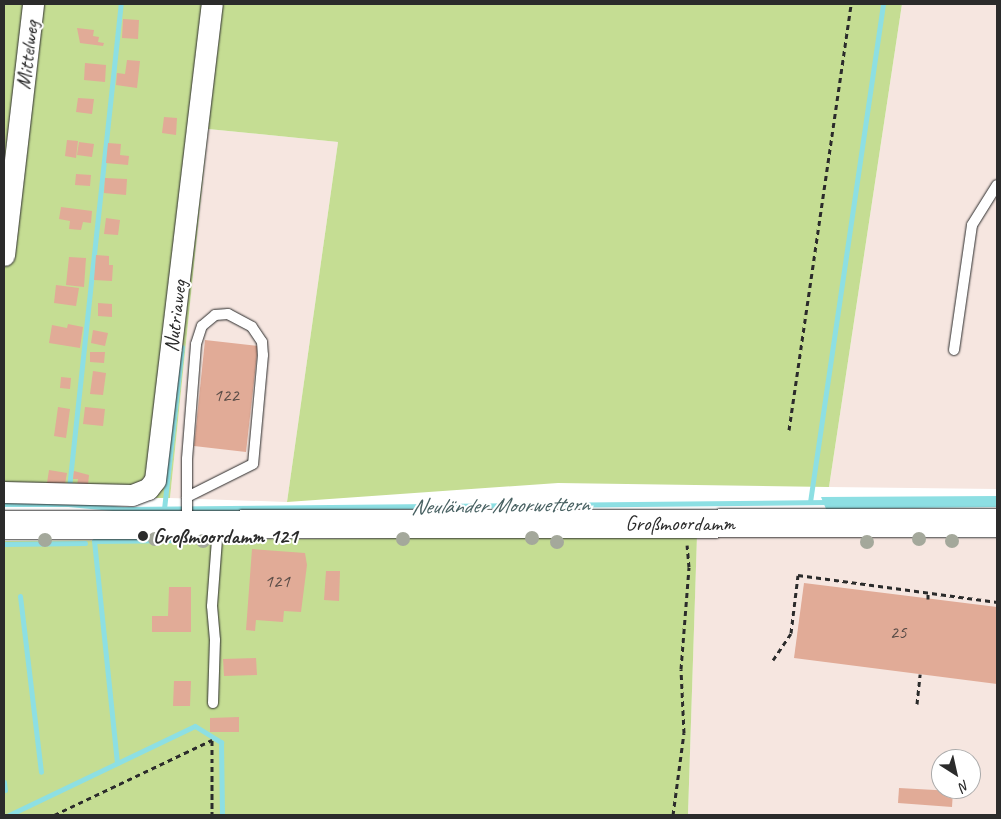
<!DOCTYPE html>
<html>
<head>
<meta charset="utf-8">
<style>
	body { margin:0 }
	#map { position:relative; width:1001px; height:819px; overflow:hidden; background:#fff; font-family:Caveat,sans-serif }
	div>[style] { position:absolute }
	.built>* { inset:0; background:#f6e6e0 }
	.green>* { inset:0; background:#c5dd93 }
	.water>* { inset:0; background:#8ddfe3 }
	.stream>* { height:5px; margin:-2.5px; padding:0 2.5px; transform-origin:2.5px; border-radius:2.5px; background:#8ddfe3 }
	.building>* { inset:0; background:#e1ab97 }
	.path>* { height:3px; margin-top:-1.5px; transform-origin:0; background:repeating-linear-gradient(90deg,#2b2b2b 0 5px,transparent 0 9px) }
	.roads { filter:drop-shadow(0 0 1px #2b2b2b) drop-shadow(0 0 1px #2b2b2b) }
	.lane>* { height:10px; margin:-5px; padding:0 5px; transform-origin:5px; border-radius:5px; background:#fff }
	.street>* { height:21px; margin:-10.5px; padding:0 10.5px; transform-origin:10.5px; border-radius:10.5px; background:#fff }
	.secondary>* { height:28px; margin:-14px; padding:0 14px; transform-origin:14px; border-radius:14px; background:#fff }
	.trees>* { width:14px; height:14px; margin:-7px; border-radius:50%; background:#a4a89b }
	.dots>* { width:14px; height:14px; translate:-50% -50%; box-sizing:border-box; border:2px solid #fff; border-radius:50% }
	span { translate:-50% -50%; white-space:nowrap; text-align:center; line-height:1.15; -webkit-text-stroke:4px #fff; paint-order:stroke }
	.number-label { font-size:19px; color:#584b46 }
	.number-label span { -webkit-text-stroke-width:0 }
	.street-label { font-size:21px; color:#2b2b2b }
	.poi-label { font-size:21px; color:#2b2b2b; font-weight:700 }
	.left { translate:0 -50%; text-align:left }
	.water-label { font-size:22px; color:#486162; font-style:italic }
	.frame { position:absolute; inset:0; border:5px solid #2b2b2b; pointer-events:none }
	.north { position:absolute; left:931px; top:749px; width:50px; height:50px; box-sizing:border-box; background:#fff; border:1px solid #aaa; border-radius:50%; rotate:145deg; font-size:14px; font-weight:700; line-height:20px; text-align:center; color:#2b2b2b }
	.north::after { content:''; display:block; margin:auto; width:18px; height:22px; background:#2b2b2b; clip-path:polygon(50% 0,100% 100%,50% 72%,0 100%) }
</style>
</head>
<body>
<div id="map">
	<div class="built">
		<div style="clip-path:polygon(902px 4px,997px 4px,997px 489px,829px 487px)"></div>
		<div style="clip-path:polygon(208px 129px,338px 142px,287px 502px,170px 498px)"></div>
		<div style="clip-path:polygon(evenodd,697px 536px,997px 538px,997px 815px,688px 815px,697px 536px,941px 759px,971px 759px,971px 789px,941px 789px,941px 759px)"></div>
	</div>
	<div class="green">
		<div style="clip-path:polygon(4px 4px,902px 4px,829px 487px,558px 483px,287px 502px,338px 142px,208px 129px,170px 498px,4px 498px)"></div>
		<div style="clip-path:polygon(697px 536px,688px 815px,4px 815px,4px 541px)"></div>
	</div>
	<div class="water">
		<div style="clip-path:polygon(997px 496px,997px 507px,826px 509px,821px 497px)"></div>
	</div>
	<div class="stream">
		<div style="left:69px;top:488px;width:487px;rotate:-83.9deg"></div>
		<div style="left:810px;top:502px;width:503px;rotate:-81.66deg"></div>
		<div style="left:4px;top:504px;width:64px"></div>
		<div style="left:68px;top:504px;width:56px;rotate:5.1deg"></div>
		<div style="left:124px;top:509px;width:704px;rotate:-0.57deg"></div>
		<div style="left:164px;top:509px;width:163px;rotate:-83.7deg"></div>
		<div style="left:4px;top:544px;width:81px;rotate:-0.7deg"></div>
		<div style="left:20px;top:596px;width:177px;rotate:83.2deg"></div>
		<div style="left:117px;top:763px;width:223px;rotate:-95.9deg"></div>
		<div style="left:94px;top:541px;width:94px;rotate:-0.6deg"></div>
		<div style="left:4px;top:782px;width:8px;rotate:83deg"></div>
		<div style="left:9px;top:815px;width:206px;rotate:-25.6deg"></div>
		<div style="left:195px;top:726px;width:31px;rotate:32deg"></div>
		<div style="left:221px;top:742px;width:73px;rotate:89.2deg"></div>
	</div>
	<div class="building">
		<div style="clip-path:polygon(123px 19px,139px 20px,138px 39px,122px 38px)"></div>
		<div style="clip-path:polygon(77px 28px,94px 30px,93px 36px,99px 37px,98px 42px,104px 43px,103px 46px,80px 43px)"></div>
		<div style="clip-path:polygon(127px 60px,140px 61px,137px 88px,116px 85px,117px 73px,125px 74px)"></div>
		<div style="clip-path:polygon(85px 63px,106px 65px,105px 82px,84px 80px)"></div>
		<div style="clip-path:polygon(78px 98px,94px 99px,92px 114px,76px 112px)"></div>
		<div style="clip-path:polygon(164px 117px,177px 118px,176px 135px,162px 133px)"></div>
		<div style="clip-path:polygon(67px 140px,78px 141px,76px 158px,65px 156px)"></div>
		<div style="clip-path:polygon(79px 142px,94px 144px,92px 157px,77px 155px)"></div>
		<div style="clip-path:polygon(108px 143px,121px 144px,120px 155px,129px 156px,128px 165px,106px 163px)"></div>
		<div style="clip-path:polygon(76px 174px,91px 175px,90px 186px,75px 185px)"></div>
		<div style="clip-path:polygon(105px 178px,127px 179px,126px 195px,104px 193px)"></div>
		<div style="clip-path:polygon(61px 207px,92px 211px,91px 223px,83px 222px,81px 230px,69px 229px,70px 221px,59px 219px)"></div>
		<div style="clip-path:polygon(106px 218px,120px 220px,118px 235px,104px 234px)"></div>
		<div style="clip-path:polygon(96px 255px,109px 256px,109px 265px,113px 265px,112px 281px,94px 280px)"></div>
		<div style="clip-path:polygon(69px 257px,86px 258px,84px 287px,66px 285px)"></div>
		<div style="clip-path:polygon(56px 285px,79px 288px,76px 306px,54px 303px)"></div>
		<div style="clip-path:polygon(98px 303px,112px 304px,112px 317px,98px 316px)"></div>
		<div style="clip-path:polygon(68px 324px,83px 327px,80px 348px,49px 343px,52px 325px,67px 328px)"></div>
		<div style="clip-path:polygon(93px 330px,108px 333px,105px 346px,91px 343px)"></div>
		<div style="clip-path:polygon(205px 340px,258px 346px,246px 452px,194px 446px)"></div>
		<div style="clip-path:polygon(90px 352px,105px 352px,104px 363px,90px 362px)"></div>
		<div style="clip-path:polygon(93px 371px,106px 373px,103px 395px,90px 394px)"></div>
		<div style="clip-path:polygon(61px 377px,71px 378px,70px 389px,60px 388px)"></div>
		<div style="clip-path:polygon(58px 407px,70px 409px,66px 438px,54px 436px)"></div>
		<div style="clip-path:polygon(85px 407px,105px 409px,103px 426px,83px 424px)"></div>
		<div style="clip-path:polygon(49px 470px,67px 473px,65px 484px,47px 483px)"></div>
		<div style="clip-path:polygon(74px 471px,89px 475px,88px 485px,77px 485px,78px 479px,73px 479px)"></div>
		<div style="clip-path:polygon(252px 549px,305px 553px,307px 565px,301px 612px,284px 611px,283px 622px,256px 620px,255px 631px,246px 630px)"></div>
		<div style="clip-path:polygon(326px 571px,340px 571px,339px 601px,324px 600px)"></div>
		<div style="clip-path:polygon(804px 583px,997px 607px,997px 684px,794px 658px)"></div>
		<div style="clip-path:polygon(169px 587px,191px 587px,191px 632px,152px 632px,152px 616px,168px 616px)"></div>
		<div style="clip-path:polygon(256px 658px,257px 675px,224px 676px,223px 659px)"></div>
		<div style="clip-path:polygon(174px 681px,191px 681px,190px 706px,173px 706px)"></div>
		<div style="clip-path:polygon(239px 717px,239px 732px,210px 732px,210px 718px)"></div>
		<div style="clip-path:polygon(899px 788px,953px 791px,952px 807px,898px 803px)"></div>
	</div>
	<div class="path">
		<div style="left:789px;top:430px;width:430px;rotate:-81.7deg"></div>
		<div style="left:928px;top:599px;width:8px;rotate:-90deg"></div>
		<div style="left:773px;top:660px;width:32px;rotate:-56deg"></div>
		<div style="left:791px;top:633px;width:58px;rotate:-83.1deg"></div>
		<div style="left:798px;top:575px;width:201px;rotate:7.7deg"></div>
		<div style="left:917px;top:704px;width:30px;rotate:-84deg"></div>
		<div style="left:54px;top:815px;width:175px;rotate:-25.4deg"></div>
		<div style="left:212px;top:740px;width:75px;rotate:90deg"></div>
		<div style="left:673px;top:815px;width:83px;rotate:-82.4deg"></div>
		<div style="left:684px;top:733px;width:64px;rotate:-92.7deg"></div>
		<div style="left:681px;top:669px;width:102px;rotate:-85.5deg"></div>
		<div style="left:689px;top:567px;width:22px;rotate:-95deg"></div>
	</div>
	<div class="roads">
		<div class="lane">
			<div style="left:954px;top:350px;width:126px;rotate:-81.8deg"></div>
			<div style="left:972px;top:225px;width:47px;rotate:-58deg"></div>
			<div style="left:187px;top:523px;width:64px;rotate:-90deg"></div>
			<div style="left:187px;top:459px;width:115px;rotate:-85.5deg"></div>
			<div style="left:196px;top:344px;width:19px;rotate:-72deg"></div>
			<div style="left:202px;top:326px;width:17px;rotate:-40deg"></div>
			<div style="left:215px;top:315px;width:13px;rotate:-4deg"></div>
			<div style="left:228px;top:314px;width:27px;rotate:28deg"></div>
			<div style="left:252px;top:327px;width:18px;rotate:56deg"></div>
			<div style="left:262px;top:342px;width:13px;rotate:86deg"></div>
			<div style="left:263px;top:355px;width:109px;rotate:95.2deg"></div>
			<div style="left:253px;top:464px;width:74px;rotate:153.4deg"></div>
			<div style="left:213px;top:703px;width:63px;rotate:-88.2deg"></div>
			<div style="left:215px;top:640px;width:34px;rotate:-95deg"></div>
			<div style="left:212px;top:606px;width:79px;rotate:-85.7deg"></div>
		</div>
		<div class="street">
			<div style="left:4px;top:255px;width:253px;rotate:-83.4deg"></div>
			<div style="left:4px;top:492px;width:128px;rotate:1.3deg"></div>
			<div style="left:132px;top:495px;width:17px;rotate:-21deg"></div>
			<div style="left:148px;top:489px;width:11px;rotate:-52deg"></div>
			<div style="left:155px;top:480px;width:479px;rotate:-83.2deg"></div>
		</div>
		<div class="secondary">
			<div style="left:4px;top:525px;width:993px;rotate:-0.12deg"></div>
		</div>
	</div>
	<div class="trees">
		<div style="left:532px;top:538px"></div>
		<div style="left:155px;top:539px"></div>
		<div style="left:403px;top:539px"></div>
		<div style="left:919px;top:539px"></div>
		<div style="left:45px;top:540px"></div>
		<div style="left:203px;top:541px"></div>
		<div style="left:952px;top:541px"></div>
		<div style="left:557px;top:542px"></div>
		<div style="left:867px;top:542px"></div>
	</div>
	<div class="dots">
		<div style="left:143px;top:536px;background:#2b2b2b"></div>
	</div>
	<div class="number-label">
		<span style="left:226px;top:396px">122</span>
		<span style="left:277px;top:582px">121</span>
		<span style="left:898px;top:633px">25</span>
	</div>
	<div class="street-label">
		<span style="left:27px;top:55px;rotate:-83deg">Mittelweg</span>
		<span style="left:175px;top:316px;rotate:-83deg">Nutriaweg</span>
		<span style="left:680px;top:523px">Großmoordamm</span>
	</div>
	<div class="poi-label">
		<span class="left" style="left:153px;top:536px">Großmoordamm 121</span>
	</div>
	<div class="water-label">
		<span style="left:500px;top:506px;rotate:-1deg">Neuländer Moorwettern</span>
	</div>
	<div class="frame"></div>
	<div class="north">N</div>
</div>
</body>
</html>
